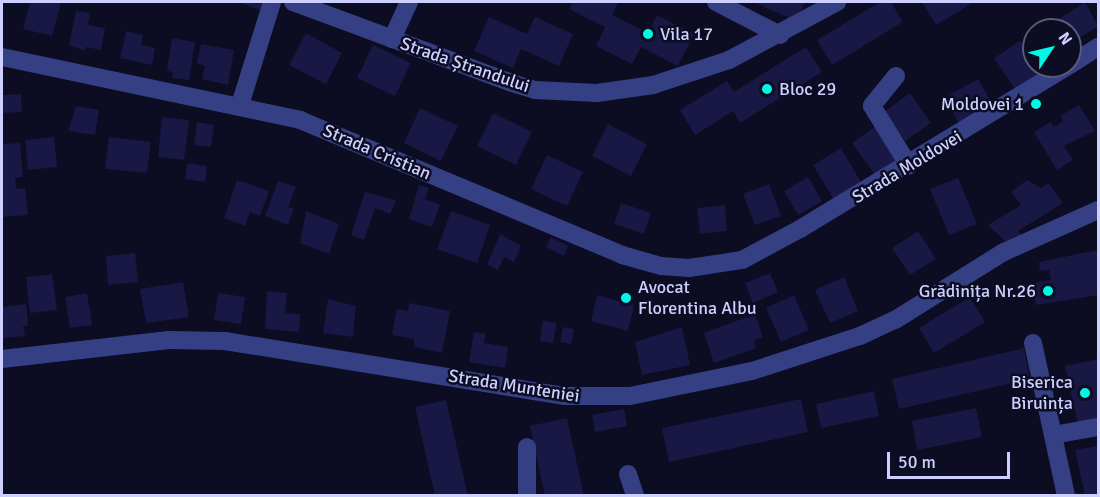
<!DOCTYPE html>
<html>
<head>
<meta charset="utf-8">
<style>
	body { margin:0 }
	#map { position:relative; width:1100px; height:497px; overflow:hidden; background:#0c0c22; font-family:Signika,sans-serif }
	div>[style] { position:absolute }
	.building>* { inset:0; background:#191744 }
	.minor>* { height:18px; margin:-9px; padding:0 9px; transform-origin:9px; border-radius:9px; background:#353f83 }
	.dots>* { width:16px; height:16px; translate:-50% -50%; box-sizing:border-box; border:3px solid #0c0c22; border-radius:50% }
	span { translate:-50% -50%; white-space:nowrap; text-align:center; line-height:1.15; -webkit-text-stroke:5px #0c0c22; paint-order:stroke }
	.poi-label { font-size:18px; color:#cdcfff }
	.left { translate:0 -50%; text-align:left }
	.right { translate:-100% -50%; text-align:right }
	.street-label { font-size:18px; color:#cdcfff }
	.frame { position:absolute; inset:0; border:3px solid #cdcfff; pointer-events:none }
	.north { position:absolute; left:1022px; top:18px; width:60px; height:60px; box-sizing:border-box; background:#0c0c22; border:2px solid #595a7a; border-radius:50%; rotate:55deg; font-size:16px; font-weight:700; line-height:24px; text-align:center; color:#cdcfff }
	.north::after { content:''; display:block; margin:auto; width:21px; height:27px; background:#00f8e7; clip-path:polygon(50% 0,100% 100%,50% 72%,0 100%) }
	.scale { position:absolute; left:887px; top:452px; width:123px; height:27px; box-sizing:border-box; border:3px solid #cdcfff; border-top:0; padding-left:8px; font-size:18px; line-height:21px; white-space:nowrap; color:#cdcfff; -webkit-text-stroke:4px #0c0c22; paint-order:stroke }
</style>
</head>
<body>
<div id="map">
	<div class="building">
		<div style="clip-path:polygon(30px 2px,61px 2px,52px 36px,23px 29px)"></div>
		<div style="clip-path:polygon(238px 2px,266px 2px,263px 11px)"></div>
		<div style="clip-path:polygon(572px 2px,619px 2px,612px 15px,648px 33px,657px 15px,694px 34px,678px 66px,641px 47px,632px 64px,596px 46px,605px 27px,569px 9px)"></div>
		<div style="clip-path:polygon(753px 2px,805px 2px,796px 21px)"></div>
		<div style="clip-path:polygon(880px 2px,891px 2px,903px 22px,832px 65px,817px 40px)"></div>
		<div style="clip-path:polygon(922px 2px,974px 2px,936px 25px)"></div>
		<div style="clip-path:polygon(1085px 2px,1098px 26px,1070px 44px,1070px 30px,1060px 30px,1055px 22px)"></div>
		<div style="clip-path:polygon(76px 11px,90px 13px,88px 25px,105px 28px,101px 50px,86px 47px,85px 51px,69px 45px)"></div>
		<div style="clip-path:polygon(489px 17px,527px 34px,535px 17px,573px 34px,559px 66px,521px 49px,513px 68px,474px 51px)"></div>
		<div style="clip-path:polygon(126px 31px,143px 35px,141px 45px,155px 48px,152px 65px,120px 58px)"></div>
		<div style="clip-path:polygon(306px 33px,342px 53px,326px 84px,289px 65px)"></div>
		<div style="clip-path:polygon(172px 38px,195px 42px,189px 80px,172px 78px,173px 73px,167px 70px)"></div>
		<div style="clip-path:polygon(1020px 41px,1043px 75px,1017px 92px,994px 58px)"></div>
		<div style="clip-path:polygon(201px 44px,234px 50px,228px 85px,202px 79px,205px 66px,197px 63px)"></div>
		<div style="clip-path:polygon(373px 45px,411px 63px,395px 96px,357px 78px)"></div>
		<div style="clip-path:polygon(806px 47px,822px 72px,740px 123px,733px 111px,695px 135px,680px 110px,727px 81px,734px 92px)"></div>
		<div style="clip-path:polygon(978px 79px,993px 105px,960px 125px,944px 98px)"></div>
		<div style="clip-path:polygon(910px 93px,931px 123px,905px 141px,884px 112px)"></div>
		<div style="clip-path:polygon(21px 94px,22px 112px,3px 113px,2px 95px)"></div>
		<div style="clip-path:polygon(1079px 105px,1095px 131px,1064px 146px,1073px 160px,1057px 170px,1034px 132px,1050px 122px,1054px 127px,1063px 121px,1060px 116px)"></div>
		<div style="clip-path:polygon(76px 106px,99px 110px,95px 135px,68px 131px)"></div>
		<div style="clip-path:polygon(420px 108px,458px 126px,441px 161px,404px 143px)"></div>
		<div style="clip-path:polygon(493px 113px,532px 132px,516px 165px,477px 146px)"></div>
		<div style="clip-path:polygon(162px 117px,189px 120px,184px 160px,158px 157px)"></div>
		<div style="clip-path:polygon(197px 122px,214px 125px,211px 147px,194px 145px)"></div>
		<div style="clip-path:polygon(608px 124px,647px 144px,631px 176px,592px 156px)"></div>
		<div style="clip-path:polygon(877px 125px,901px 158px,876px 176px,852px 143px)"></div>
		<div style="clip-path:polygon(54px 137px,57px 167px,28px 170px,25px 140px)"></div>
		<div style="clip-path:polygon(109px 137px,151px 142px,147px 173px,105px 169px)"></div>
		<div style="clip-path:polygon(20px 143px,23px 177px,15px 178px,16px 189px,25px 188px,28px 215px,2px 217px,2px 144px)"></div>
		<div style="clip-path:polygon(841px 148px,862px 184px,834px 200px,813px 165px)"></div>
		<div style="clip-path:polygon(547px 155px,583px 172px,567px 206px,531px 189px)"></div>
		<div style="clip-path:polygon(187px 163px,207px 166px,205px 182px,185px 179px)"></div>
		<div style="clip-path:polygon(808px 177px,822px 201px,798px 215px,784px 191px)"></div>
		<div style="clip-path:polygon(958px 178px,977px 224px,949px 235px,930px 189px)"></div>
		<div style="clip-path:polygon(237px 180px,269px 191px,260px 216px,250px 212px,245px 226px,224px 218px)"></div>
		<div style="clip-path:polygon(1027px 180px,1041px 188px,1048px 183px,1063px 203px,1018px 231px,1021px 234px,1008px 244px,988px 225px,1021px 205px,1011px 192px)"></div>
		<div style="clip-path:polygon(278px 181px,296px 187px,288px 207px,294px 209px,288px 225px,265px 216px)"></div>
		<div style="clip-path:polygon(769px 184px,781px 216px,755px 225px,743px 194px)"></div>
		<div style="clip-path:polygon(419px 185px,429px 188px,425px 199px,440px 205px,432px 227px,409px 219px)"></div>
		<div style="clip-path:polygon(365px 192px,396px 200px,390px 214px,375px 208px,364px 240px,351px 235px)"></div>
		<div style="clip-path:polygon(621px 203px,651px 213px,644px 234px,614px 224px)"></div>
		<div style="clip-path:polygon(725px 205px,727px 231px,700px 234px,697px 208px)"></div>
		<div style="clip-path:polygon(306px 211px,339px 224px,329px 254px,300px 243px)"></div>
		<div style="clip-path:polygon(451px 211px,490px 225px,477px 263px,437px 249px)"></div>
		<div style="clip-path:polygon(918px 231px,936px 259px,910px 275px,892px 248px)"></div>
		<div style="clip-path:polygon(500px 234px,521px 246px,514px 262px,504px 257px,498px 270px,487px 265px)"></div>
		<div style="clip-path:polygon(551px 237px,568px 246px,564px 256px,546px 247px)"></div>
		<div style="clip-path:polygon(1098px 250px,1098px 295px,1036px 305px,1032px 283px,1051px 280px,1049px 270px,1040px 271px,1039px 262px)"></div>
		<div style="clip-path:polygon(135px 253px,138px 282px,108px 285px,106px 256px)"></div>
		<div style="clip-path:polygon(770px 273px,778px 292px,753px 303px,745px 283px)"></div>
		<div style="clip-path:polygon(52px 274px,57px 310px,30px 313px,26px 277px)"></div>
		<div style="clip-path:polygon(844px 277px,858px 311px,830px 323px,815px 290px)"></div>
		<div style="clip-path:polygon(183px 282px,189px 317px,146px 323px,140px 289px)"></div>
		<div style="clip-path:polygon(267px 291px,287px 293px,285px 313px,300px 314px,299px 332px,265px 329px)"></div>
		<div style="clip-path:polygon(87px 293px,92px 325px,70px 328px,65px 297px)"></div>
		<div style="clip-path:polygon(218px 293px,245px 297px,241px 324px,214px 320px)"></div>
		<div style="clip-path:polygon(597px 295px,634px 305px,628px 331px,591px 321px)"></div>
		<div style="clip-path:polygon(794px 295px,809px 330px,781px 342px,766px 308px)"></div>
		<div style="clip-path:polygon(970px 297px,985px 322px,934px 353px,919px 328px)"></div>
		<div style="clip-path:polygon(328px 299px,356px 306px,353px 337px,323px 333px)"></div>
		<div style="clip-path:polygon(409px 303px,450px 311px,442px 353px,415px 347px,414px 339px,392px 335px,397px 309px,408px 311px)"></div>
		<div style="clip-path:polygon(26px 304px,28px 326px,23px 326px,25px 336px,2px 338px,2px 307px)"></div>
		<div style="clip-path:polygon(755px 314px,763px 337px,754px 340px,756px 348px,714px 363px,704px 333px)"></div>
		<div style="clip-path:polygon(543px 321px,557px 323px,553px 343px,540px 341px)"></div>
		<div style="clip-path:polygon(563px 327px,574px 329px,571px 344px,560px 342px)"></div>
		<div style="clip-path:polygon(682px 327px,690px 365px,642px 375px,635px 342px)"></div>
		<div style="clip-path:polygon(474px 332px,486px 334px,484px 343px,508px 347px,505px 368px,469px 362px)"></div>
		<div style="clip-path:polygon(1024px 348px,1030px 379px,899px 409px,892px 379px)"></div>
		<div style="clip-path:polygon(1098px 359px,1098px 421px,1078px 425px,1065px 366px)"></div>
		<div style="clip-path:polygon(874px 391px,879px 416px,821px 428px,816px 404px)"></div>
		<div style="clip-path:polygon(801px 399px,808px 432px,669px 462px,662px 428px)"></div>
		<div style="clip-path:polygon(446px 400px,468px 496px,435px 496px,415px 407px)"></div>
		<div style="clip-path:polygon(976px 408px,982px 437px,917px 450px,912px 421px)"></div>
		<div style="clip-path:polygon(624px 409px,627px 426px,595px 432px,592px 415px)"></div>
		<div style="clip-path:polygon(567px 418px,584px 496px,545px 496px,530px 426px)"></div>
		<div style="clip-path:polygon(1098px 446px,1098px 496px,1085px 496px,1075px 450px)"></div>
	</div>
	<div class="minor">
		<div style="left:293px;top:2px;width:233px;rotate:20.3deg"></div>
		<div style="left:512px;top:83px;width:24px;rotate:17deg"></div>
		<div style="left:535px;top:90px;width:62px;rotate:2.8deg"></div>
		<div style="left:597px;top:93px;width:57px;rotate:-8.1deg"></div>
		<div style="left:653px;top:85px;width:80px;rotate:-18.2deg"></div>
		<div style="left:729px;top:60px;width:123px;rotate:-28.2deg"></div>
		<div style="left:716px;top:2px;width:72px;rotate:27.3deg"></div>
		<div style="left:392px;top:39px;width:41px;rotate:-65.3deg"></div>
		<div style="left:2px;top:57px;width:305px;rotate:11.9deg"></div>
		<div style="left:300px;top:120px;width:349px;rotate:22.7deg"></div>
		<div style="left:622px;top:255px;width:41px;rotate:15.8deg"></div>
		<div style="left:661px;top:266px;width:28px;rotate:4deg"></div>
		<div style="left:689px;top:268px;width:54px;rotate:-8.6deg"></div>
		<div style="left:742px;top:260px;width:66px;rotate:-28.1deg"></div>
		<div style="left:800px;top:229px;width:314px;rotate:-31.3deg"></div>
		<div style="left:1070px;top:65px;width:33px;rotate:-33deg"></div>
		<div style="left:896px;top:76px;width:38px;rotate:129deg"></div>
		<div style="left:872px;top:106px;width:70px;rotate:58.3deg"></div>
		<div style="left:240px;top:105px;width:108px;rotate:-72.7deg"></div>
		<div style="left:1033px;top:343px;width:157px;rotate:77.8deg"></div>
		<div style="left:2px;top:359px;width:168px;rotate:-6.5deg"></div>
		<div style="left:169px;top:340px;width:56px;rotate:1deg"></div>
		<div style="left:225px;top:341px;width:343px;rotate:9.2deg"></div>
		<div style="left:564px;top:396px;width:66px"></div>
		<div style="left:630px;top:396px;width:125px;rotate:-11.6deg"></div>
		<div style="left:752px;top:371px;width:114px;rotate:-18deg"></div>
		<div style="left:860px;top:336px;width:38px;rotate:-25deg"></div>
		<div style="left:895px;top:320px;width:128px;rotate:-32deg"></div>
		<div style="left:1004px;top:252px;width:103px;rotate:-24.1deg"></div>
		<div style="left:1053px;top:435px;width:46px;rotate:-10.1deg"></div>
		<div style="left:628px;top:474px;width:23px;rotate:72deg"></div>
		<div style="left:527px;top:496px;width:49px;rotate:-90deg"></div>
	</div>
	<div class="dots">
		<div style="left:648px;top:34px;background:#00f8e7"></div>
		<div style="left:767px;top:89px;background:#00f8e7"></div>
		<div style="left:1036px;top:104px;background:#00f8e7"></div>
		<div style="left:1048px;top:291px;background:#00f8e7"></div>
		<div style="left:626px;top:298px;background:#00f8e7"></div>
		<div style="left:1085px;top:393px;background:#00f8e7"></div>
	</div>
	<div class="poi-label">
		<span class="left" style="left:660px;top:34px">Vila 17</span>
		<span class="left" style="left:779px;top:89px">Bloc 29</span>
		<span class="right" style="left:1024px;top:104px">Moldovei 1</span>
		<span class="left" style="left:638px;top:298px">Avocat<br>Florentina Albu</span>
		<span class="right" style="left:1036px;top:291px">Grădinița Nr.26</span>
		<span class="right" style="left:1073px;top:393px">Biserica<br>Biruința</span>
	</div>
	<div class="street-label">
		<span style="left:465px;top:65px;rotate:19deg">Strada Ștrandului</span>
		<span style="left:377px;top:152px;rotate:23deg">Strada Cristian</span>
		<span style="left:907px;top:167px;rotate:-31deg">Strada Moldovei</span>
		<span style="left:514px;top:386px;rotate:9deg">Strada Munteniei</span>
	</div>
	<div class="frame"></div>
	<div class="north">N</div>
	<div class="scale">50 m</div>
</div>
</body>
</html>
